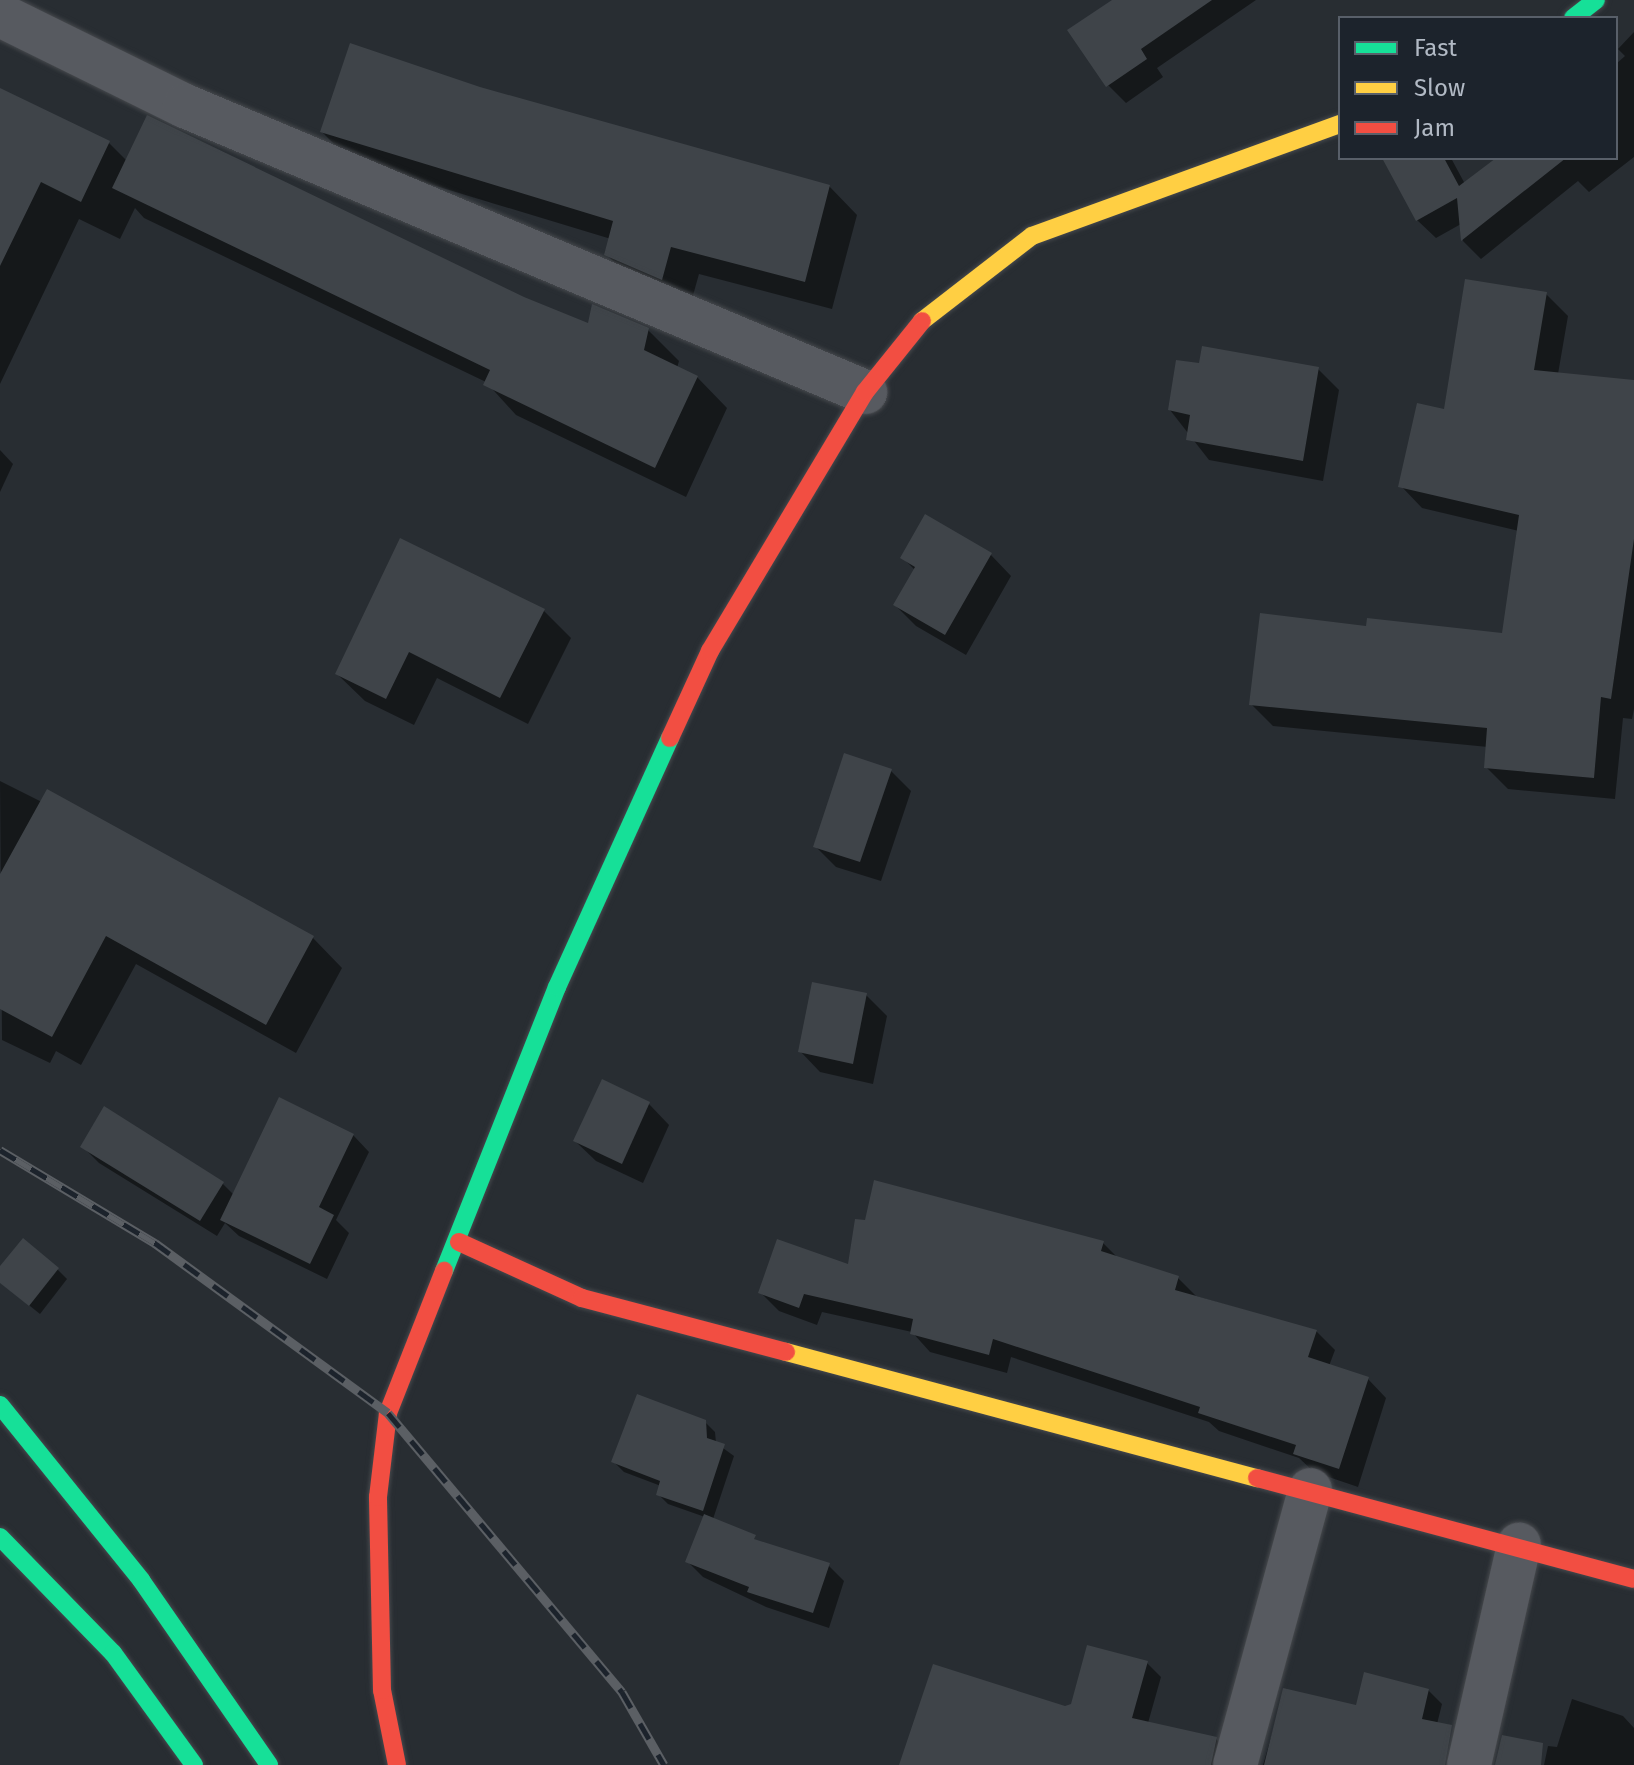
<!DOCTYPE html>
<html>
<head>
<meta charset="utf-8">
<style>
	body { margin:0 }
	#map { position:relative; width:1634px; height:1765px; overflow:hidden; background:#282d32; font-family:"Fira Sans",sans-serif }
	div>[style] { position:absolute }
	.shadow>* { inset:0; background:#0007 }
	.building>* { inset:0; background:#3f4449 }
	.roads { filter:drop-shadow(0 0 2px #46494d) drop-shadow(0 0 2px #46494d) }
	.street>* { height:44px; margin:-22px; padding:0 22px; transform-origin:22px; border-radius:22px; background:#575a60 }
	.fast>* { height:18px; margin:-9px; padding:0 9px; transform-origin:9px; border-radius:9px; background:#16e098 }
	.slow>* { height:18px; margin:-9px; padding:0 9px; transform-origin:9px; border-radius:9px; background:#ffcf43 }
	.jam>* { height:18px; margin:-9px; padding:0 9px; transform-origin:9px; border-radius:9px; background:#f24e42 }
	.rail>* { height:9px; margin-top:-4.5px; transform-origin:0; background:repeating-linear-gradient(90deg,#1c232c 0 18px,#5b5f64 0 36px); box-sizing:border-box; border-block:2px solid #5b5f64 }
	span { translate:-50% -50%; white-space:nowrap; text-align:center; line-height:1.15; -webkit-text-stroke:8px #1c232c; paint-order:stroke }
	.legend { position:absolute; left:1338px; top:16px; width:280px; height:144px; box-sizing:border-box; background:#1c232c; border:2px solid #585f69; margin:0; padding:10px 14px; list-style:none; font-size:24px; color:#b1b9c4 }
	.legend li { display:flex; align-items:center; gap:16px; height:40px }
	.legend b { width:40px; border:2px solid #585f69 }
</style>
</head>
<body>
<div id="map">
	<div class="shadow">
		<div style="clip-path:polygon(1115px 0,1256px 0,1157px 68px,1163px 77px,1126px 103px,1108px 85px)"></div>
		<div style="clip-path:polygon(1634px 32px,1634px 157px,1589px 192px,1578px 181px,1481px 259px,1463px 241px,1461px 224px,1436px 238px,1417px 220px,1384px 158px,1451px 158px,1465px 184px,1498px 158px,1616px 158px,1616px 64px,1625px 56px,1618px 49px)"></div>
		<div style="clip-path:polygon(0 90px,109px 143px,127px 161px,589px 326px,648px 330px,679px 361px,677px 368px,697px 377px,727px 408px,686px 497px,516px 415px,486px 382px,144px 218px,135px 208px,120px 239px,79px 219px,0 384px)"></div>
		<div style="clip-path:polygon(322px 132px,829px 186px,857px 215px,832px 309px,699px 274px,690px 306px,635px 283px,607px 255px,611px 239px,350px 160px)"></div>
		<div style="clip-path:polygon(1546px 294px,1568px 316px,1558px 374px,1634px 382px,1634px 709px,1632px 719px,1623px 718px,1615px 799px,1508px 789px,1486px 767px,1488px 747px,1273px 726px,1251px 704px,1368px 628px,1504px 635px,1519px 531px,1422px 508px,1401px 486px,1446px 411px)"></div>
		<div style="clip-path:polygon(1318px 369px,1339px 390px,1323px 481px,1209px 460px,1170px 410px)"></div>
		<div style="clip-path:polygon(0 450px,13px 464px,0 492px)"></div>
		<div style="clip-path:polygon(991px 555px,1011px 576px,966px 655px,916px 626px,895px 605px,915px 570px,903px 558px)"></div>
		<div style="clip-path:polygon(543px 610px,571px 638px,528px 724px,437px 678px,414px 725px,365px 701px,337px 674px)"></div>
		<div style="clip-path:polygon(891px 771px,911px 791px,881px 881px,836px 867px,815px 846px)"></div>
		<div style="clip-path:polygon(0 781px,313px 938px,342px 968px,296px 1053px,136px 964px,81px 1065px,56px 1051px,50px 1063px,2px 1040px)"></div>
		<div style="clip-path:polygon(866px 995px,887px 1016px,873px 1084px,820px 1072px,800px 1051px)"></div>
		<div style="clip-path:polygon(649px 1104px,669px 1125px,643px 1183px,596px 1161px,575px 1141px)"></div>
		<div style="clip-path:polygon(353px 1135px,369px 1152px,336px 1220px,349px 1233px,327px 1279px,239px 1236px,225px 1223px,217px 1236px,99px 1163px,82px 1146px,223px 1184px,234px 1195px)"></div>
		<div style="clip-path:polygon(1103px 1243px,1119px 1259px,1178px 1278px,1196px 1296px,1316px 1331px,1335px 1350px,1329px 1366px,1368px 1379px,1386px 1398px,1358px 1487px,1314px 1472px,1299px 1458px,1219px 1431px,1209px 1422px,1011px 1357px,1007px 1373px,930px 1352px,912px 1332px,822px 1312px,817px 1325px,779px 1311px,760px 1292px,849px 1267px)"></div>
		<div style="clip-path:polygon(0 1269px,57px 1269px,67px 1279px,40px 1314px,0 1282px)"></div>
		<div style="clip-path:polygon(705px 1422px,715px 1432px,716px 1443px,734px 1456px,713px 1519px,761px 1543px,828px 1565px,844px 1581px,829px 1628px,766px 1607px,703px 1577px,687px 1561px,705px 1517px,668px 1504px,658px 1494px,661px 1486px,624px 1472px,614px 1462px)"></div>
		<div style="clip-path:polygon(1147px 1663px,1161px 1677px,1148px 1723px,1216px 1739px,1230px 1753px,1228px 1765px,912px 1765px,1065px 1708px)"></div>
		<div style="clip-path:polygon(1285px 1690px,1357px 1707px,1428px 1690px,1442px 1704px,1436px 1728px,1440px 1765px,1263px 1765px)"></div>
		<div style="clip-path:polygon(1572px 1699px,1623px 1716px,1634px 1728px,1634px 1765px,1544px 1765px,1548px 1746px,1557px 1747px)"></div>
	</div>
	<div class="building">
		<div style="clip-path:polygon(1112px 0,1212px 0,1141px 49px,1147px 59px,1106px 87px,1067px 30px)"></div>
		<div style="clip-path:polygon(350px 43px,480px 87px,830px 185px,805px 282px,671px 247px,662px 280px,604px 255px,613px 221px,320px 132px)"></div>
		<div style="clip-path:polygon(0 88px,110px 141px,81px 202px,41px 182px,0 266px)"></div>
		<div style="clip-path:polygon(147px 115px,524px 297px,588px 323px,592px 304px,649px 328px,644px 350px,698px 376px,655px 468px,483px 385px,490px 370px,112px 188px)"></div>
		<div style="clip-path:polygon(1382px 158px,1444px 158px,1459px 186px,1496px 158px,1566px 158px,1461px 241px,1457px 198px,1416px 221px)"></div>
		<div style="clip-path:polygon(1465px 279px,1547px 292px,1534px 370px,1634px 380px,1634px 539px,1611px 699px,1601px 697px,1594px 778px,1484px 768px,1487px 728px,1249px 705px,1260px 613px,1366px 626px,1367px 618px,1502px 633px,1519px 515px,1398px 487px,1417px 403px,1444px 409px)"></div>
		<div style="clip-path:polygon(1202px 346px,1319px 367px,1303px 461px,1186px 440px,1190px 415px,1168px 410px,1176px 360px,1199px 363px)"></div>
		<div style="clip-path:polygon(925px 514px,992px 553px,945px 635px,893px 605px,915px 567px,900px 558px)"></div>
		<div style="clip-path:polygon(400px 538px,545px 609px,500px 698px,409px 652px,386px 699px,335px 674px)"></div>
		<div style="clip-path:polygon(844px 753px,892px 769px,860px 862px,813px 847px)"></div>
		<div style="clip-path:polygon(47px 789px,314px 936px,266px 1025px,106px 936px,52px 1037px,0 1009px,0 874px)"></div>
		<div style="clip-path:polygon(812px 982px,867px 993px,853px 1064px,798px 1052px)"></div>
		<div style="clip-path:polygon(602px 1079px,650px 1102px,622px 1164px,573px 1141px)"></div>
		<div style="clip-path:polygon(279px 1097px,354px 1134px,319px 1207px,334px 1215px,310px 1264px,220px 1220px)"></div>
		<div style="clip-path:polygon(104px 1106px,224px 1182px,200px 1221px,80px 1147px)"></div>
		<div style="clip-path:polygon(874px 1180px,1104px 1241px,1101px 1251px,1179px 1276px,1175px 1290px,1317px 1330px,1308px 1357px,1369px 1377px,1339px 1469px,1293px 1454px,1296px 1445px,1198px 1413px,1200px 1407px,993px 1339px,989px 1355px,910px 1334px,913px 1319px,804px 1294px,799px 1308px,758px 1293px,777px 1239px,848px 1264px,855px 1219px,865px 1220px)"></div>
		<div style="clip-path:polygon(23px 1238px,59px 1268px,29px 1306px,0 1283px,0 1266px)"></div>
		<div style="clip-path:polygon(637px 1394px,706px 1420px,707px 1438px,725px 1444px,703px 1511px,656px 1495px,660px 1481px,611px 1462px)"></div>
		<div style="clip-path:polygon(704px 1514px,756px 1535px,754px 1539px,830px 1563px,813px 1613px,747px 1592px,749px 1587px,685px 1562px)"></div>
		<div style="clip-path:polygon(1087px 1645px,1148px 1661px,1132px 1718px,1217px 1737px,1211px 1765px,899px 1765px,933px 1664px,1065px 1706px,1071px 1704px)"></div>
		<div style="clip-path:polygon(1364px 1672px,1429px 1689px,1422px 1719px,1452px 1725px,1445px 1765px,1264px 1765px,1283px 1688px,1356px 1705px)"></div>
		<div style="clip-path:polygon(1502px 1735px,1543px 1743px,1541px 1765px,1495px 1765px)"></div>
	</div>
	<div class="roads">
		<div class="street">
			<div style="left:0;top:15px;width:206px;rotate:26.2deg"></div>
			<div style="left:185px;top:106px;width:738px;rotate:22.81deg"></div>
			<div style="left:1235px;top:1765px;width:285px;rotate:-74.7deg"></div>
			<div style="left:1469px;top:1765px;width:226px;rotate:-77.2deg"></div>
		</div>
		<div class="fast">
			<div style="left:1573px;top:18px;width:29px;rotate:-38deg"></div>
			<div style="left:444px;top:1271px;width:306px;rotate:-68.3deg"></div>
			<div style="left:557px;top:987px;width:273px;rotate:-65.6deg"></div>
			<div style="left:0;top:1405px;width:225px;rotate:51.1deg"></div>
			<div style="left:141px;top:1580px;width:225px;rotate:55.3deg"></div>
			<div style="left:0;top:1537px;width:162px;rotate:45.8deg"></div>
			<div style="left:113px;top:1653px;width:138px;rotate:54.1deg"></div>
		</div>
		<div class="slow">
			<div style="left:922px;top:321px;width:139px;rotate:-37.7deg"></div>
			<div style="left:1032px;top:236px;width:328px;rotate:-20deg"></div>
			<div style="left:786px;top:1352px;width:488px;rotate:15deg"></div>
		</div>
		<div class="jam">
			<div style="left:670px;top:738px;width:96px;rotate:-65.3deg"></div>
			<div style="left:710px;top:651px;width:302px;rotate:-59.1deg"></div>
			<div style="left:865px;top:392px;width:91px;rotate:-51.2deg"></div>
			<div style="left:459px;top:1242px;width:135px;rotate:24.5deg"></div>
			<div style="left:582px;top:1298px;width:211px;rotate:14.8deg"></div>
			<div style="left:1257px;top:1478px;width:390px;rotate:15deg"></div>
			<div style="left:397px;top:1765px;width:76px;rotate:-101.3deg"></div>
			<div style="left:382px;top:1690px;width:193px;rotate:-91.2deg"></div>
			<div style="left:378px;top:1497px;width:85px;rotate:-83.2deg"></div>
			<div style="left:388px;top:1413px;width:153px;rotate:-68.5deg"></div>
		</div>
	</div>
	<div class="rail">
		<div style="left:0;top:1150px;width:181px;rotate:31deg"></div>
		<div style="left:155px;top:1243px;width:288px;rotate:36.1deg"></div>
		<div style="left:388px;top:1413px;width:364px;rotate:50deg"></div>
		<div style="left:622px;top:1692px;width:84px;rotate:60.1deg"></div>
	</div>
	<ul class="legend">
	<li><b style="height:10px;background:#16e098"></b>Fast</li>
	<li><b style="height:10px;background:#ffcf43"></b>Slow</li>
	<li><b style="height:10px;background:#f24e42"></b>Jam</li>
	</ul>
</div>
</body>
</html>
